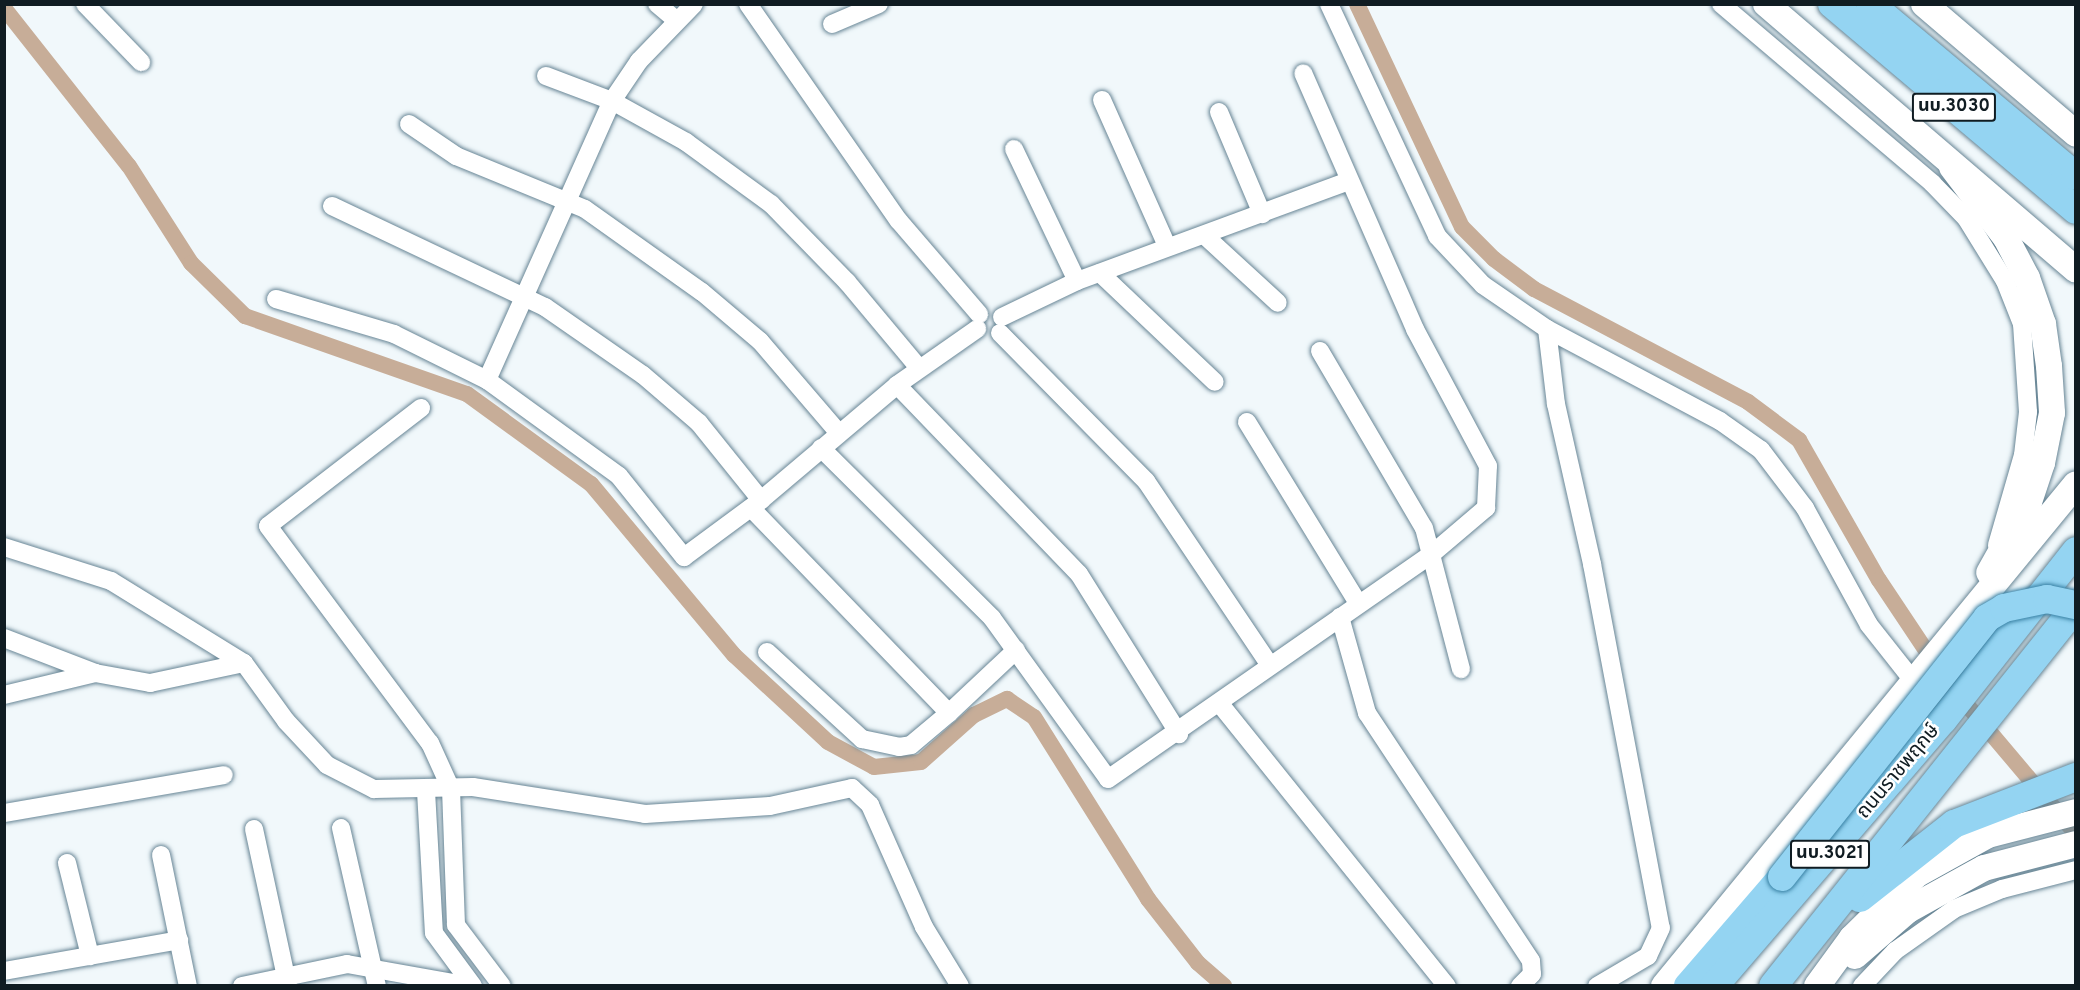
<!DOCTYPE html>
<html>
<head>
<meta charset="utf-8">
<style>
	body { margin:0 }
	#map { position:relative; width:2080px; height:990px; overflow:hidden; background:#f1f8fb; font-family:Overpass,"Noto Sans Thai",sans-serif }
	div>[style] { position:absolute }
	.canal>* { height:16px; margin:-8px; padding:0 8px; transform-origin:8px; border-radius:8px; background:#c7ad98 }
	.roads { filter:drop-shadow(0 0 2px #678595) drop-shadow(0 0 2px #678595) }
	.minor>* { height:18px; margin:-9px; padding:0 9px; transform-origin:9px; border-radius:9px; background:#fff }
	.secondary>* { height:26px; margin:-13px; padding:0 13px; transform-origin:13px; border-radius:13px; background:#fff }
	.primary>* { height:28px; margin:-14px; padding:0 14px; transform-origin:14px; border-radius:14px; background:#94d4f2 }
	.bridges { filter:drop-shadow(0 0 2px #3881a4) drop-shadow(0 0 2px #3881a4) }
	.primary-bridge>* { height:28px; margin:-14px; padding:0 14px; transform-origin:14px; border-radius:14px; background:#94d4f2 }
	span { translate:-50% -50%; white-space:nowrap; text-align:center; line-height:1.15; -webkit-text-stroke:5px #fff; paint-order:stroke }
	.shield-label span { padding:2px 4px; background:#fff; border:2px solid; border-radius:4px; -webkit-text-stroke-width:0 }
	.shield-label { font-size:18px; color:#101c22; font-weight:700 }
	.street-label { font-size:20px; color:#101c22 }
	.frame { position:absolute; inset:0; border:6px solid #101c22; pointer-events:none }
</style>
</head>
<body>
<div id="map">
	<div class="canal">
		<div style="left:1357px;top:4px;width:246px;rotate:64.8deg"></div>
		<div style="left:1462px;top:227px;width:45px;rotate:45deg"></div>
		<div style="left:1494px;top:259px;width:50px;rotate:36.9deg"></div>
		<div style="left:1534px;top:289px;width:242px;rotate:27.8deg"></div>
		<div style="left:1748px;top:402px;width:64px;rotate:36.7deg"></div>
		<div style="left:1799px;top:440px;width:161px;rotate:60.3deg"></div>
		<div style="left:1879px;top:580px;width:105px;rotate:56.3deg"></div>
		<div style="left:4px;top:8px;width:201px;rotate:51.7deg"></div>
		<div style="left:129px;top:166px;width:115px;rotate:57.4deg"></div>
		<div style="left:191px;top:263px;width:76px;rotate:44.5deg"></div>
		<div style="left:245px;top:316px;width:235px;rotate:19.4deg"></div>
		<div style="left:467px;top:394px;width:153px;rotate:36deg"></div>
		<div style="left:591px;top:484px;width:223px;rotate:50.1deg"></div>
		<div style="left:734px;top:655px;width:128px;rotate:42.8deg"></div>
		<div style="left:828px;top:742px;width:52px;rotate:28.5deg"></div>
		<div style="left:874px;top:767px;width:47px;rotate:-6.1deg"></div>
		<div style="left:921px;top:762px;width:71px;rotate:-41.6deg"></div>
		<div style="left:974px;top:715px;width:37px;rotate:-26deg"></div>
		<div style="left:1007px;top:699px;width:32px;rotate:34deg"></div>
		<div style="left:1034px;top:717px;width:215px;rotate:57.9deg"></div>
		<div style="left:1148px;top:899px;width:81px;rotate:52deg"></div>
		<div style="left:1198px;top:963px;width:35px;rotate:41deg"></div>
		<div style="left:1956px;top:692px;width:186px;rotate:49.8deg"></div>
	</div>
	<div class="roads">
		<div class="minor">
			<div style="left:85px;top:4px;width:81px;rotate:46deg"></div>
			<div style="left:657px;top:4px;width:25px;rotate:40deg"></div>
			<div style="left:748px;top:4px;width:264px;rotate:55.2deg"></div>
			<div style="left:899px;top:221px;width:123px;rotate:49.3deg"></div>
			<div style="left:1329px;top:4px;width:256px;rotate:65deg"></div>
			<div style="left:1437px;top:236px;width:67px;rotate:46.8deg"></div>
			<div style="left:1483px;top:285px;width:78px;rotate:34.5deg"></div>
			<div style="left:1547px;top:329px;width:196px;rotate:28deg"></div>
			<div style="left:1720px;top:421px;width:50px;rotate:35.3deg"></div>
			<div style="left:1761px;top:450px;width:73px;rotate:52.8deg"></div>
			<div style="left:1805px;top:508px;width:133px;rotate:61.3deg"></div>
			<div style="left:1869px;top:625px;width:74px;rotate:51.6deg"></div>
			<div style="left:1721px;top:4px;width:277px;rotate:40.3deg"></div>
			<div style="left:1932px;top:183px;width:49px;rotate:45.8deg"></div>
			<div style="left:1966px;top:218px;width:74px;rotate:58.2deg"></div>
			<div style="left:2005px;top:281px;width:46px;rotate:68.4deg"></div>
			<div style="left:2022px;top:324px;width:88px;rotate:86.1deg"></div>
			<div style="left:2028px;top:412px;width:43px;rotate:96.6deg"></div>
			<div style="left:2023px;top:455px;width:94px;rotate:106.1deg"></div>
			<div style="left:832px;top:24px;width:51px;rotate:-23.1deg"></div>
			<div style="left:546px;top:76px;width:71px;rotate:20.7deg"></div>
			<div style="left:612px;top:101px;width:85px;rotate:29deg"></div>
			<div style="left:686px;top:142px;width:105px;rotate:36.1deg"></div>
			<div style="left:771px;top:204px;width:109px;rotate:45.7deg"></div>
			<div style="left:847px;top:282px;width:112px;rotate:50.1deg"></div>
			<div style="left:1102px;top:100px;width:160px;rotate:66deg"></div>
			<div style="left:1219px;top:112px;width:111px;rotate:67.1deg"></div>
			<div style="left:409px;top:124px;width:57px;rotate:34.2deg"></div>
			<div style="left:456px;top:156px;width:139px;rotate:22.3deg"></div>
			<div style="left:585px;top:209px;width:143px;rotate:35.4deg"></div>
			<div style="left:702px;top:292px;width:76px;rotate:40.2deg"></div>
			<div style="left:760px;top:341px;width:120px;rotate:49.4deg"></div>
			<div style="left:1014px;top:149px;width:146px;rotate:64.5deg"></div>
			<div style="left:332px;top:206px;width:236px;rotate:25.4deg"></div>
			<div style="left:545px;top:307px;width:119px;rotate:34.8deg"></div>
			<div style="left:643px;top:375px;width:74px;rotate:40.6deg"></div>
			<div style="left:699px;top:423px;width:99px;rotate:51.2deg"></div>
			<div style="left:1204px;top:235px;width:100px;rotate:42.6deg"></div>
			<div style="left:1100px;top:273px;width:158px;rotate:43.5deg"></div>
			<div style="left:276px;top:299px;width:123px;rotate:16.5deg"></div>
			<div style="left:394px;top:334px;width:104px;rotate:26.3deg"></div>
			<div style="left:487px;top:380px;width:163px;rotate:36deg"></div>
			<div style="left:619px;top:476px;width:104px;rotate:51.3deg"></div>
			<div style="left:684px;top:557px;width:96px;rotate:-36.5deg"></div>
			<div style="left:761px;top:500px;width:178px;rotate:-40.2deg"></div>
			<div style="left:897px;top:385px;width:98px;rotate:-35deg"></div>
			<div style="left:1002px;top:317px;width:83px;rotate:-25.6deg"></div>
			<div style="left:1077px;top:281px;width:290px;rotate:-20.2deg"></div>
			<div style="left:1547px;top:329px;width:76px;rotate:83.2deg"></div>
			<div style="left:1556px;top:404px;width:164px;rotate:77.3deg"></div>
			<div style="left:1592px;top:564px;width:370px;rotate:79.3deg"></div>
			<div style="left:1661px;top:928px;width:31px;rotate:115deg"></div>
			<div style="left:1648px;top:956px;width:59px;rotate:149.5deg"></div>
			<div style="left:1000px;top:333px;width:208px;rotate:45.4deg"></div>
			<div style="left:1146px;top:481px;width:220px;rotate:56.1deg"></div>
			<div style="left:1320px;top:351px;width:205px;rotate:59.6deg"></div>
			<div style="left:1424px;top:528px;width:146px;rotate:75.3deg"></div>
			<div style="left:487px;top:380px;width:306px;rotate:-65.9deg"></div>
			<div style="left:612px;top:101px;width:48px;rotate:-56deg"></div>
			<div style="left:639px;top:61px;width:79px;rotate:-46deg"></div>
			<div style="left:897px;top:385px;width:262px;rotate:46.1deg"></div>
			<div style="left:1079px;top:574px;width:189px;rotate:58deg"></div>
			<div style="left:421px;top:408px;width:193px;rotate:142.4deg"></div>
			<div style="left:268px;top:526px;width:271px;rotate:53.3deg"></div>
			<div style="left:430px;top:743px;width:51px;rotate:65.5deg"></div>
			<div style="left:451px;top:789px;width:136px;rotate:87.9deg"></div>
			<div style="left:456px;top:925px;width:76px;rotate:53deg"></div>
			<div style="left:1247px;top:422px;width:212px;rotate:58.5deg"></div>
			<div style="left:821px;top:448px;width:241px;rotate:44.8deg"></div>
			<div style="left:992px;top:618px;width:198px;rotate:54.2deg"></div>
			<div style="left:1108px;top:779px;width:396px;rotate:-34.8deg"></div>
			<div style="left:1433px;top:553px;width:70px;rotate:-40.3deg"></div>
			<div style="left:1486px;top:508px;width:42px;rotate:-87.3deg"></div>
			<div style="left:1488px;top:466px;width:155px;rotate:-118.1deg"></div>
			<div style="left:1415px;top:329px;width:279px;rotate:-113.6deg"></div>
			<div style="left:751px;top:508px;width:285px;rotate:46deg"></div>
			<div style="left:4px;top:547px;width:112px;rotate:17.6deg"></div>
			<div style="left:111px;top:581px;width:156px;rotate:31.7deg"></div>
			<div style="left:244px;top:663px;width:72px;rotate:54.1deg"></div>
			<div style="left:286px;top:721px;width:60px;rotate:47deg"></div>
			<div style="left:327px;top:765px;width:53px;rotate:27.1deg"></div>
			<div style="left:374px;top:789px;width:99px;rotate:-1.2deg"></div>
			<div style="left:473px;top:787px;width:174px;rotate:8.9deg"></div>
			<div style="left:645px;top:814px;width:125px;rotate:-3.7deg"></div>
			<div style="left:770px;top:806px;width:84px;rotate:-12.4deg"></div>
			<div style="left:852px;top:788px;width:25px;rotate:43deg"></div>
			<div style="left:870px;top:805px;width:133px;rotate:66.1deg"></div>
			<div style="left:924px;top:927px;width:69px;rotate:58.6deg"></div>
			<div style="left:1340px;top:617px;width:100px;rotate:74.3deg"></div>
			<div style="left:1367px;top:713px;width:297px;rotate:56.5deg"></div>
			<div style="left:1531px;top:961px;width:13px;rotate:86deg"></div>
			<div style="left:1532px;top:974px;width:17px;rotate:135deg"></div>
			<div style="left:4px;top:638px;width:97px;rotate:21deg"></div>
			<div style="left:95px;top:673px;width:56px;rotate:10.3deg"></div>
			<div style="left:150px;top:683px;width:96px;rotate:-12deg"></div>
			<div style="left:767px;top:652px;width:129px;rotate:42.5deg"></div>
			<div style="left:862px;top:739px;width:38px;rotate:12deg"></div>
			<div style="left:899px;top:747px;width:12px;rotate:-9deg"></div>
			<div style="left:911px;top:745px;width:50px;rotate:-40.1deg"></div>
			<div style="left:949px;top:713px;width:92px;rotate:-43.2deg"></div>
			<div style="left:4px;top:695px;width:94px;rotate:-13.6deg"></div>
			<div style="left:1220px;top:704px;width:362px;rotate:51.2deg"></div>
			<div style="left:426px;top:791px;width:142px;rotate:86.8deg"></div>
			<div style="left:434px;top:933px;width:66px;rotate:53.7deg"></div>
			<div style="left:4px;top:813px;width:223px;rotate:-9.8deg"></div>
			<div style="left:341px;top:828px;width:162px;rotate:77.2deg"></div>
			<div style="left:254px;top:829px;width:161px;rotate:77.8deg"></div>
			<div style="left:161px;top:855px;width:134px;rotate:78.4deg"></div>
			<div style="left:67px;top:863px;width:96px;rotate:76.1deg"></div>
			<div style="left:4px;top:971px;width:178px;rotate:-10deg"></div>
			<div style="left:242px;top:986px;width:107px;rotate:-11.8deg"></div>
			<div style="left:347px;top:964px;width:124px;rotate:10.2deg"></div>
			<div style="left:1862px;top:986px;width:48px;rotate:-46.7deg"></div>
			<div style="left:1895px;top:951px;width:72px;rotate:-35.4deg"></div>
			<div style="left:1954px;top:909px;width:52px;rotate:-22.6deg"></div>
			<div style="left:2002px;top:889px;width:76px;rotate:-14.4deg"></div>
		</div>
		<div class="secondary">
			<div style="left:1766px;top:4px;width:408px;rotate:40.6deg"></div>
			<div style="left:1924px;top:4px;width:200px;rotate:40.5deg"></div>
			<div style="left:1952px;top:167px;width:89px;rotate:52.7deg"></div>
			<div style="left:2006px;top:238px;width:45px;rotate:62.3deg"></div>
			<div style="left:2027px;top:278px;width:49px;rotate:70.8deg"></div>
			<div style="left:2043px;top:324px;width:42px;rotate:81.9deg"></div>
			<div style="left:2049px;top:366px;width:47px;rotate:86.3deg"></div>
			<div style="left:2052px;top:413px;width:51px;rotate:101.3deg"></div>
			<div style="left:2042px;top:463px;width:41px;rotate:108.4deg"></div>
			<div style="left:2029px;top:502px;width:81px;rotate:119.4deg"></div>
			<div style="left:1855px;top:956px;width:70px;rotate:-41deg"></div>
			<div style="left:1908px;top:910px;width:87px;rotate:-28.9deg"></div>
			<div style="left:1984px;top:868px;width:95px;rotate:-14.6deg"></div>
			<div style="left:1664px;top:986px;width:649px;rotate:-50.62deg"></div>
			<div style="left:1817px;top:986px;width:59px;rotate:-53.9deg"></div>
			<div style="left:1852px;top:938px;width:90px;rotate:-44.5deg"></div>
			<div style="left:1916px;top:875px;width:82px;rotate:-29.1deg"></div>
			<div style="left:1988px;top:835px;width:91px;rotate:-14.6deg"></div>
		</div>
		<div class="primary">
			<div style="left:1832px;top:4px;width:319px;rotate:40.2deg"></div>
			<div style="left:1870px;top:4px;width:268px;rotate:39.9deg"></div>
			<div style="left:1860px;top:898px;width:120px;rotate:-38.2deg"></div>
			<div style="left:1954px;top:824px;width:131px;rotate:-21.1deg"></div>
			<div style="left:1688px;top:986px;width:144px;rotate:-49.2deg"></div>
			<div style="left:1714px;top:986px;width:351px;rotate:-49.3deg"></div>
			<div style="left:1943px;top:720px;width:215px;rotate:-51.8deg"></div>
			<div style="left:1773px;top:986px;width:486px;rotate:-51.4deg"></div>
		</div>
	</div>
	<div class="bridges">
		<div class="primary-bridge">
			<div style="left:1782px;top:877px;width:330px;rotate:-51.6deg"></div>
			<div style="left:1987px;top:618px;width:20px;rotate:-30deg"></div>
			<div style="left:2004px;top:608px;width:44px;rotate:-11.8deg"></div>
			<div style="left:2047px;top:599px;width:30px;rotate:12deg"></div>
		</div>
	</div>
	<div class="shield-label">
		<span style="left:1954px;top:107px">นบ.3030</span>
		<span style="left:1830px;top:854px">นบ.3021</span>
	</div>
	<div class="street-label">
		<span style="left:1899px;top:772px;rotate:-50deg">ถนนราชพฤกษ์</span>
	</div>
	<div class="frame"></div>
</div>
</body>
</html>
